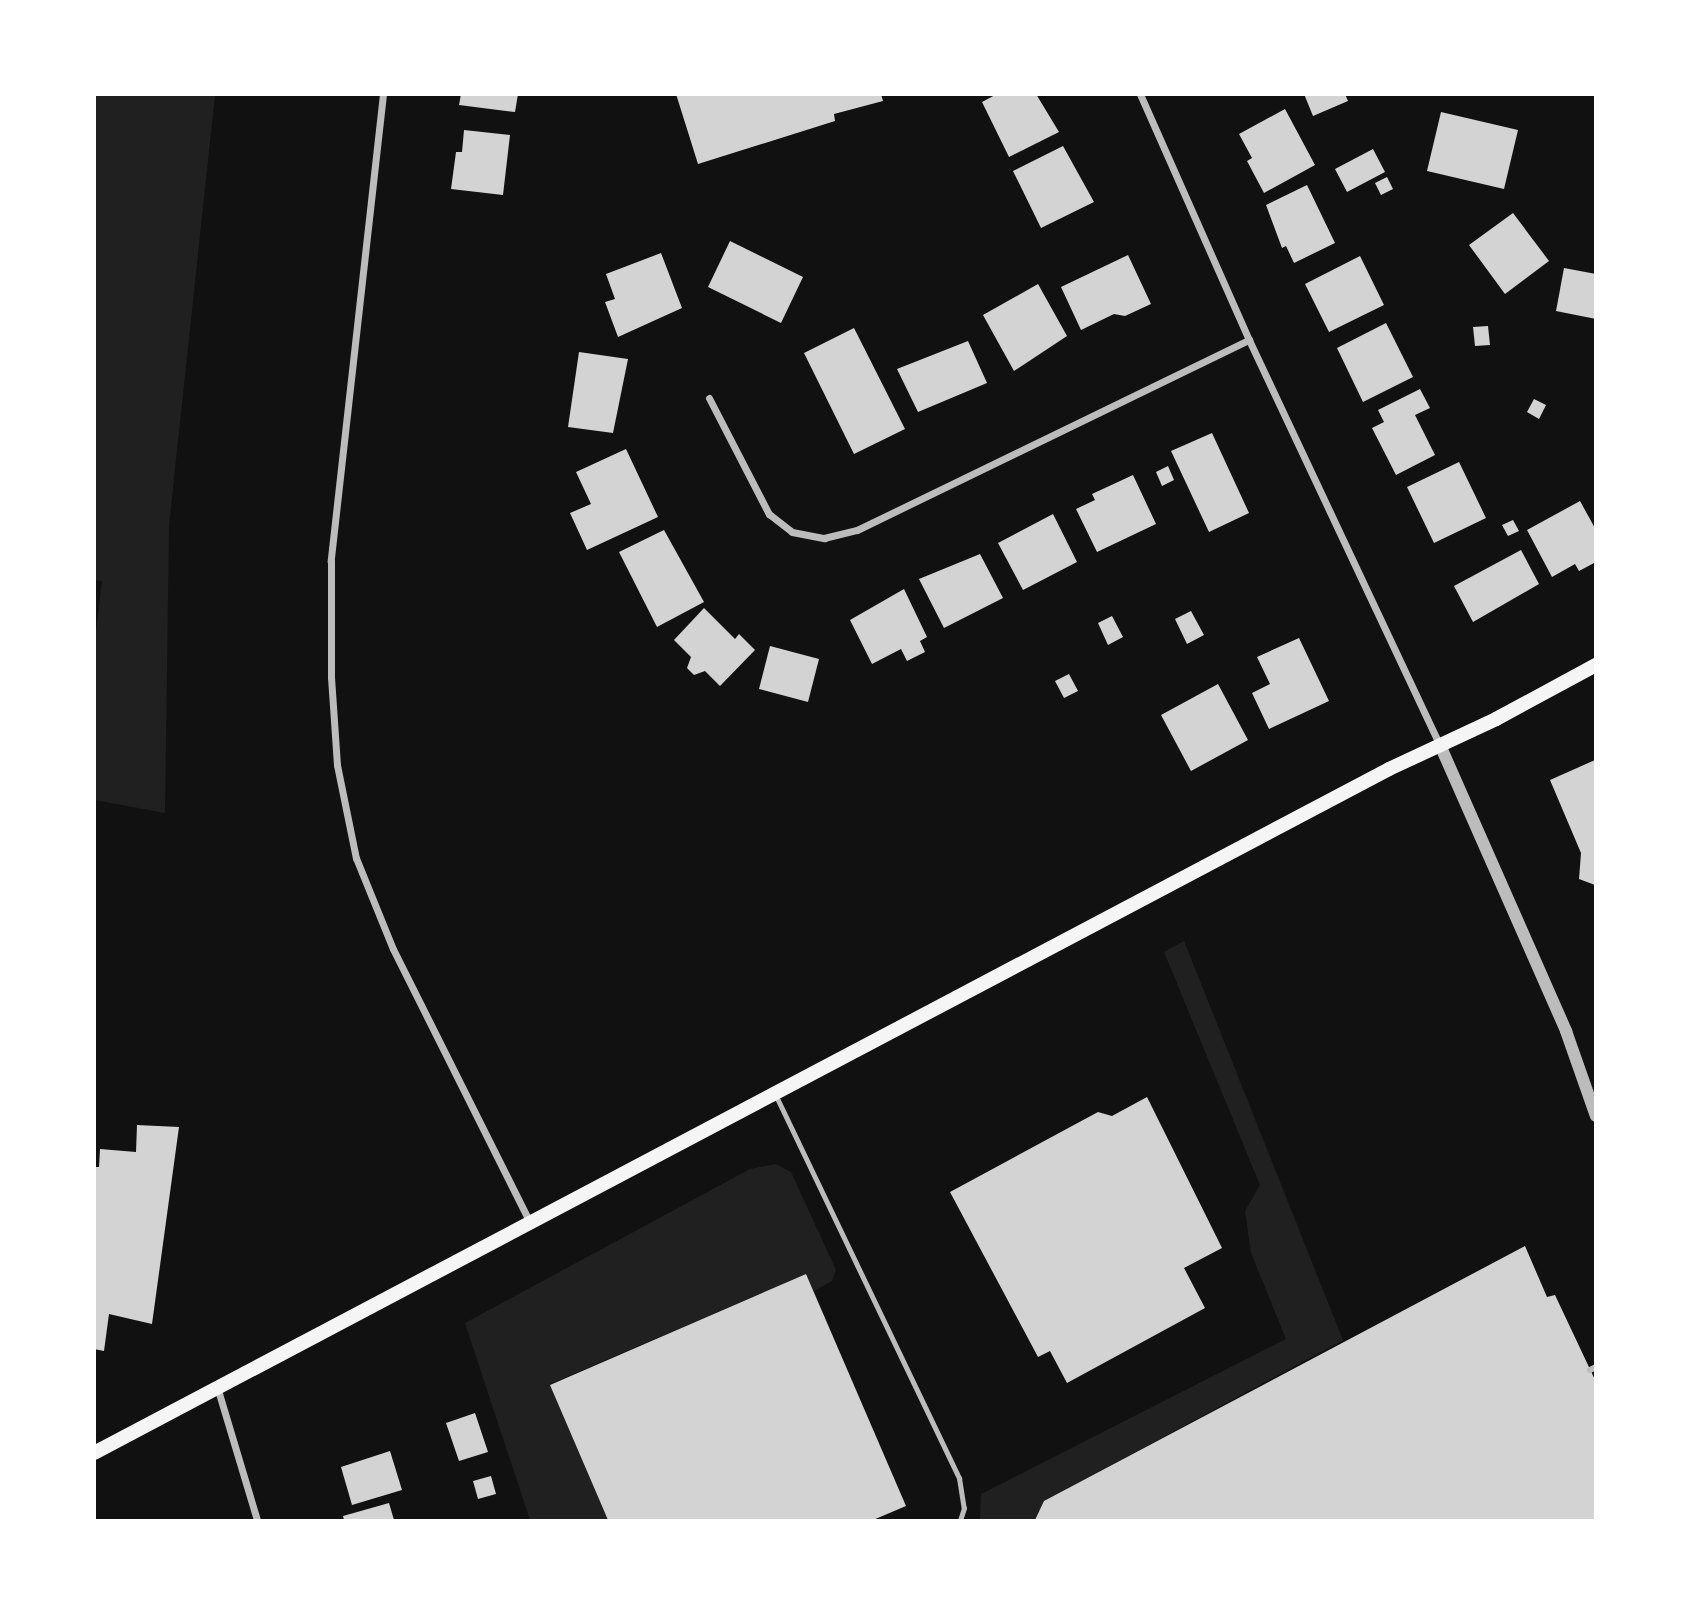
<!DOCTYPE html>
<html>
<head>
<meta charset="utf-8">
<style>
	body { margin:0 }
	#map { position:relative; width:1690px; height:1615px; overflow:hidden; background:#111; font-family:"PT Sans",sans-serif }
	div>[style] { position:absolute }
	.green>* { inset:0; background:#202020 }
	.building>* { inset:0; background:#d3d3d3 }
	.service>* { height:5px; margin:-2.5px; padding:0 2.5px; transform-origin:2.5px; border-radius:2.5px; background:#bcbcbc }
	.pedestrian>* { height:6px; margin:-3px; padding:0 3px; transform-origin:3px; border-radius:3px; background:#bcbcbc }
	.minor>* { height:7px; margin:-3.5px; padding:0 3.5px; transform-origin:3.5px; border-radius:3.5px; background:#bcbcbc }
	.tertiary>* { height:12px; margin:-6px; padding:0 6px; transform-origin:6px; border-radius:6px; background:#bcbcbc }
	.secondary>* { height:14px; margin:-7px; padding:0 7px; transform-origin:7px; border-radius:7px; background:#f5f5f5 }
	span { translate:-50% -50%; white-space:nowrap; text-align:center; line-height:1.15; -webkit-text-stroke:6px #fff; paint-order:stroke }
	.frame { position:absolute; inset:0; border:96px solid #fff; pointer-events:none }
</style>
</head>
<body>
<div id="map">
	<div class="green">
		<div style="clip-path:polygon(94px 95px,215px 95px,169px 525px,165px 813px,95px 800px,94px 648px,102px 581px,94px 580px)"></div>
		<div style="clip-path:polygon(1184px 941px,1343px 1340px,1045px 1501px,1035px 1520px,980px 1520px,981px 1494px,1286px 1339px,1251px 1253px,1245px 1211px,1260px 1185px,1164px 952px)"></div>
		<div style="clip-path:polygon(776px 1164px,791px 1172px,836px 1270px,832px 1281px,814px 1291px,806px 1274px,550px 1384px,608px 1520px,530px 1520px,465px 1323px,750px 1169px)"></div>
	</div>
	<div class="building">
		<div style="clip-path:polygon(461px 94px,518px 94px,515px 112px,459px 105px)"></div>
		<div style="clip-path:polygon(676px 94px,881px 94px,883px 101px,834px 114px,835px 121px,698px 164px)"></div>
		<div style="clip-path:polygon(997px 94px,1036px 94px,1059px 132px,1009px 157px,982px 102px)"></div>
		<div style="clip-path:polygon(1304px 94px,1345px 94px,1348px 101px,1313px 116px)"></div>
		<div style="clip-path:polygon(1285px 109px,1315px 165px,1264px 193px,1247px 161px,1252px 158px,1239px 134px)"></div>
		<div style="clip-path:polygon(1441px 112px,1518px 130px,1504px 189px,1427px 171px)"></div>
		<div style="clip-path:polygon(464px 130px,510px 135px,503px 195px,451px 189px,456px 152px,462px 152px)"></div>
		<div style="clip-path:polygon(1063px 146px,1094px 202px,1041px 228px,1013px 171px)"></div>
		<div style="clip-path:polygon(1373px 149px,1385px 172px,1347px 192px,1335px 169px)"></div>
		<div style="clip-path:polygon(1387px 177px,1393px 189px,1381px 195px,1375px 183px)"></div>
		<div style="clip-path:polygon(1307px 185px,1335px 243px,1294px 263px,1286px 246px,1282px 248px,1266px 205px)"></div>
		<div style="clip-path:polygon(1513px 213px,1549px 261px,1505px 294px,1469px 245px)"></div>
		<div style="clip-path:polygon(730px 241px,803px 277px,781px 323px,708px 287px)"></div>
		<div style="clip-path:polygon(661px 253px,682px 308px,618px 337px,605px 302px,615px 299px,606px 274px)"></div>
		<div style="clip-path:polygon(1128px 255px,1151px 304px,1125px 316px,1114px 314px,1081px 330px,1061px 287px)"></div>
		<div style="clip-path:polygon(1360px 256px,1384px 305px,1329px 332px,1305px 284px)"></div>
		<div style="clip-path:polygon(1564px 268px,1596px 274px,1596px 319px,1556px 311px)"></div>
		<div style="clip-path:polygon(1038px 284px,1067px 336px,1014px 371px,983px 315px)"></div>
		<div style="clip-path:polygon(1386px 323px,1413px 377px,1363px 402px,1337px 348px)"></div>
		<div style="clip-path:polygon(1488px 326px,1490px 345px,1475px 346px,1473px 327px)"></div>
		<div style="clip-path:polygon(854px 328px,905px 429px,854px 454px,804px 353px)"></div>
		<div style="clip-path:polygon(968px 341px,987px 383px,918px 412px,897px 369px)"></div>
		<div style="clip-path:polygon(579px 352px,628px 359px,613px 433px,568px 427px)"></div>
		<div style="clip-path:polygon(1420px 389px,1430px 408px,1415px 415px,1435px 455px,1396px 475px,1372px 428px,1384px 422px,1378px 410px)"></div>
		<div style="clip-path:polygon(1534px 399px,1546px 405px,1539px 419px,1527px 412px)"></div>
		<div style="clip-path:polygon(1212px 433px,1249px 513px,1209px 532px,1171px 451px)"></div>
		<div style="clip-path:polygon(626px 449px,658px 517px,587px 550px,570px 513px,591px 504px,576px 472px)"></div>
		<div style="clip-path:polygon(1459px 462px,1486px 518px,1434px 543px,1407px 487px)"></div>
		<div style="clip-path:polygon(1168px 466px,1174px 480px,1162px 486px,1156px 472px)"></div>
		<div style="clip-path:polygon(1133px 475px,1156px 524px,1097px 552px,1076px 509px,1095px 500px,1092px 494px)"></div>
		<div style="clip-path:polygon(1580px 501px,1596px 530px,1596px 562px,1579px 571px,1575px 564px,1552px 577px,1527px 530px)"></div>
		<div style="clip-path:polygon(1053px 514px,1077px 562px,1023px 590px,998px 543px)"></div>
		<div style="clip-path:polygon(1513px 520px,1519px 531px,1508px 536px,1502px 525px)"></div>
		<div style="clip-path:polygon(664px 530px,704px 602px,657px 627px,619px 552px)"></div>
		<div style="clip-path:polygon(1521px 550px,1539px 584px,1473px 622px,1454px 586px)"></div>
		<div style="clip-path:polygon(980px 554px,1003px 598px,944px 628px,919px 579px)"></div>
		<div style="clip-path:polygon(904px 589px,927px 637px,920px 641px,925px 652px,907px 661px,901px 649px,872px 664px,850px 620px)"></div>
		<div style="clip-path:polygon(704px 608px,735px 639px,739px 634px,755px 650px,720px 686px,705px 671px,694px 675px,687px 668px,691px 657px,674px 640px)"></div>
		<div style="clip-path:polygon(1191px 611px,1204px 635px,1187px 644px,1175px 619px)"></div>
		<div style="clip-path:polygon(1112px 616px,1123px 637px,1108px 645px,1098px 623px)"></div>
		<div style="clip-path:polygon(1299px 638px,1329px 701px,1269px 729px,1252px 693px,1270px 684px,1257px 657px)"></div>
		<div style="clip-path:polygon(770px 646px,819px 659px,808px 702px,759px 689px)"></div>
		<div style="clip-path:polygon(1069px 674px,1078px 691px,1064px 698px,1055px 681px)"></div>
		<div style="clip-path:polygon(1218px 684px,1248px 740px,1191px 771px,1161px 715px)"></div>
		<div style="clip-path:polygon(1595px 760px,1595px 885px,1579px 879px,1581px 853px,1550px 780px)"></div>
		<div style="clip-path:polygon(1147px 1097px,1222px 1248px,1184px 1268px,1205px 1308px,1067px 1383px,1050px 1351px,1038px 1357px,950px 1192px,1098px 1112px,1112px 1116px)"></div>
		<div style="clip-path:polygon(137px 1125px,179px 1127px,152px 1324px,109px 1314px,104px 1351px,94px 1349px,94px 1167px,99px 1167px,100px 1149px,136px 1152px)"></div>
		<div style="clip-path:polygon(1525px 1246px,1547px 1297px,1555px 1295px,1596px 1382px,1596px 1520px,1035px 1520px,1044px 1501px)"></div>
		<div style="clip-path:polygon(806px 1274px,906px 1506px,873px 1520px,608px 1520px,550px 1385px)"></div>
		<div style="clip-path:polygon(475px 1413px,488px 1452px,459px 1461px,446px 1423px)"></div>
		<div style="clip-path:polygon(390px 1451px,402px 1490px,352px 1505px,341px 1467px)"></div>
		<div style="clip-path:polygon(491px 1476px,496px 1494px,478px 1499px,473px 1481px)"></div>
		<div style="clip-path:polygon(389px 1503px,394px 1520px,344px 1520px,343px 1516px)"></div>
	</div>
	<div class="service">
		<div style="left:776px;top:1096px;width:424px;rotate:64.4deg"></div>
		<div style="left:959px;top:1478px;width:30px;rotate:81deg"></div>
		<div style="left:964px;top:1508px;width:13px;rotate:108deg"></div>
	</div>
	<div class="pedestrian">
		<div style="left:1590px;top:1370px;width:7px;rotate:-27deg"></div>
	</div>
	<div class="minor">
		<div style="left:383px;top:94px;width:470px;rotate:96.4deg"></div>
		<div style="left:331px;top:561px;width:116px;rotate:90deg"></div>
		<div style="left:331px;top:677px;width:88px;rotate:86.1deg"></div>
		<div style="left:337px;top:765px;width:95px;rotate:78.5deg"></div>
		<div style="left:356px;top:858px;width:98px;rotate:67.9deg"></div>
		<div style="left:393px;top:949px;width:306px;rotate:63.4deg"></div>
		<div style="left:1140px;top:94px;width:269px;rotate:66.1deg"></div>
		<div style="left:1249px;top:340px;width:448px;rotate:64.8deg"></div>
		<div style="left:709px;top:398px;width:131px;rotate:62.7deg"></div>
		<div style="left:769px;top:514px;width:29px;rotate:38deg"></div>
		<div style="left:792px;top:532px;width:33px;rotate:11deg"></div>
		<div style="left:824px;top:538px;width:34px;rotate:-14deg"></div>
		<div style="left:857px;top:530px;width:436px;rotate:-25.9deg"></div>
		<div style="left:218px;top:1390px;width:136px;rotate:73.3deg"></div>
	</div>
	<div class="tertiary">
		<div style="left:1440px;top:745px;width:313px;rotate:66.2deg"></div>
		<div style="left:1566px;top:1031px;width:90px;rotate:70.6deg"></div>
	</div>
	<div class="secondary">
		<div style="left:94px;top:1453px;width:1465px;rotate:-27.84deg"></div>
		<div style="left:1389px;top:769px;width:118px;rotate:-25deg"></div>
		<div style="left:1496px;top:719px;width:114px;rotate:-28.4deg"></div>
	</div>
	<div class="frame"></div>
</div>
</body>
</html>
